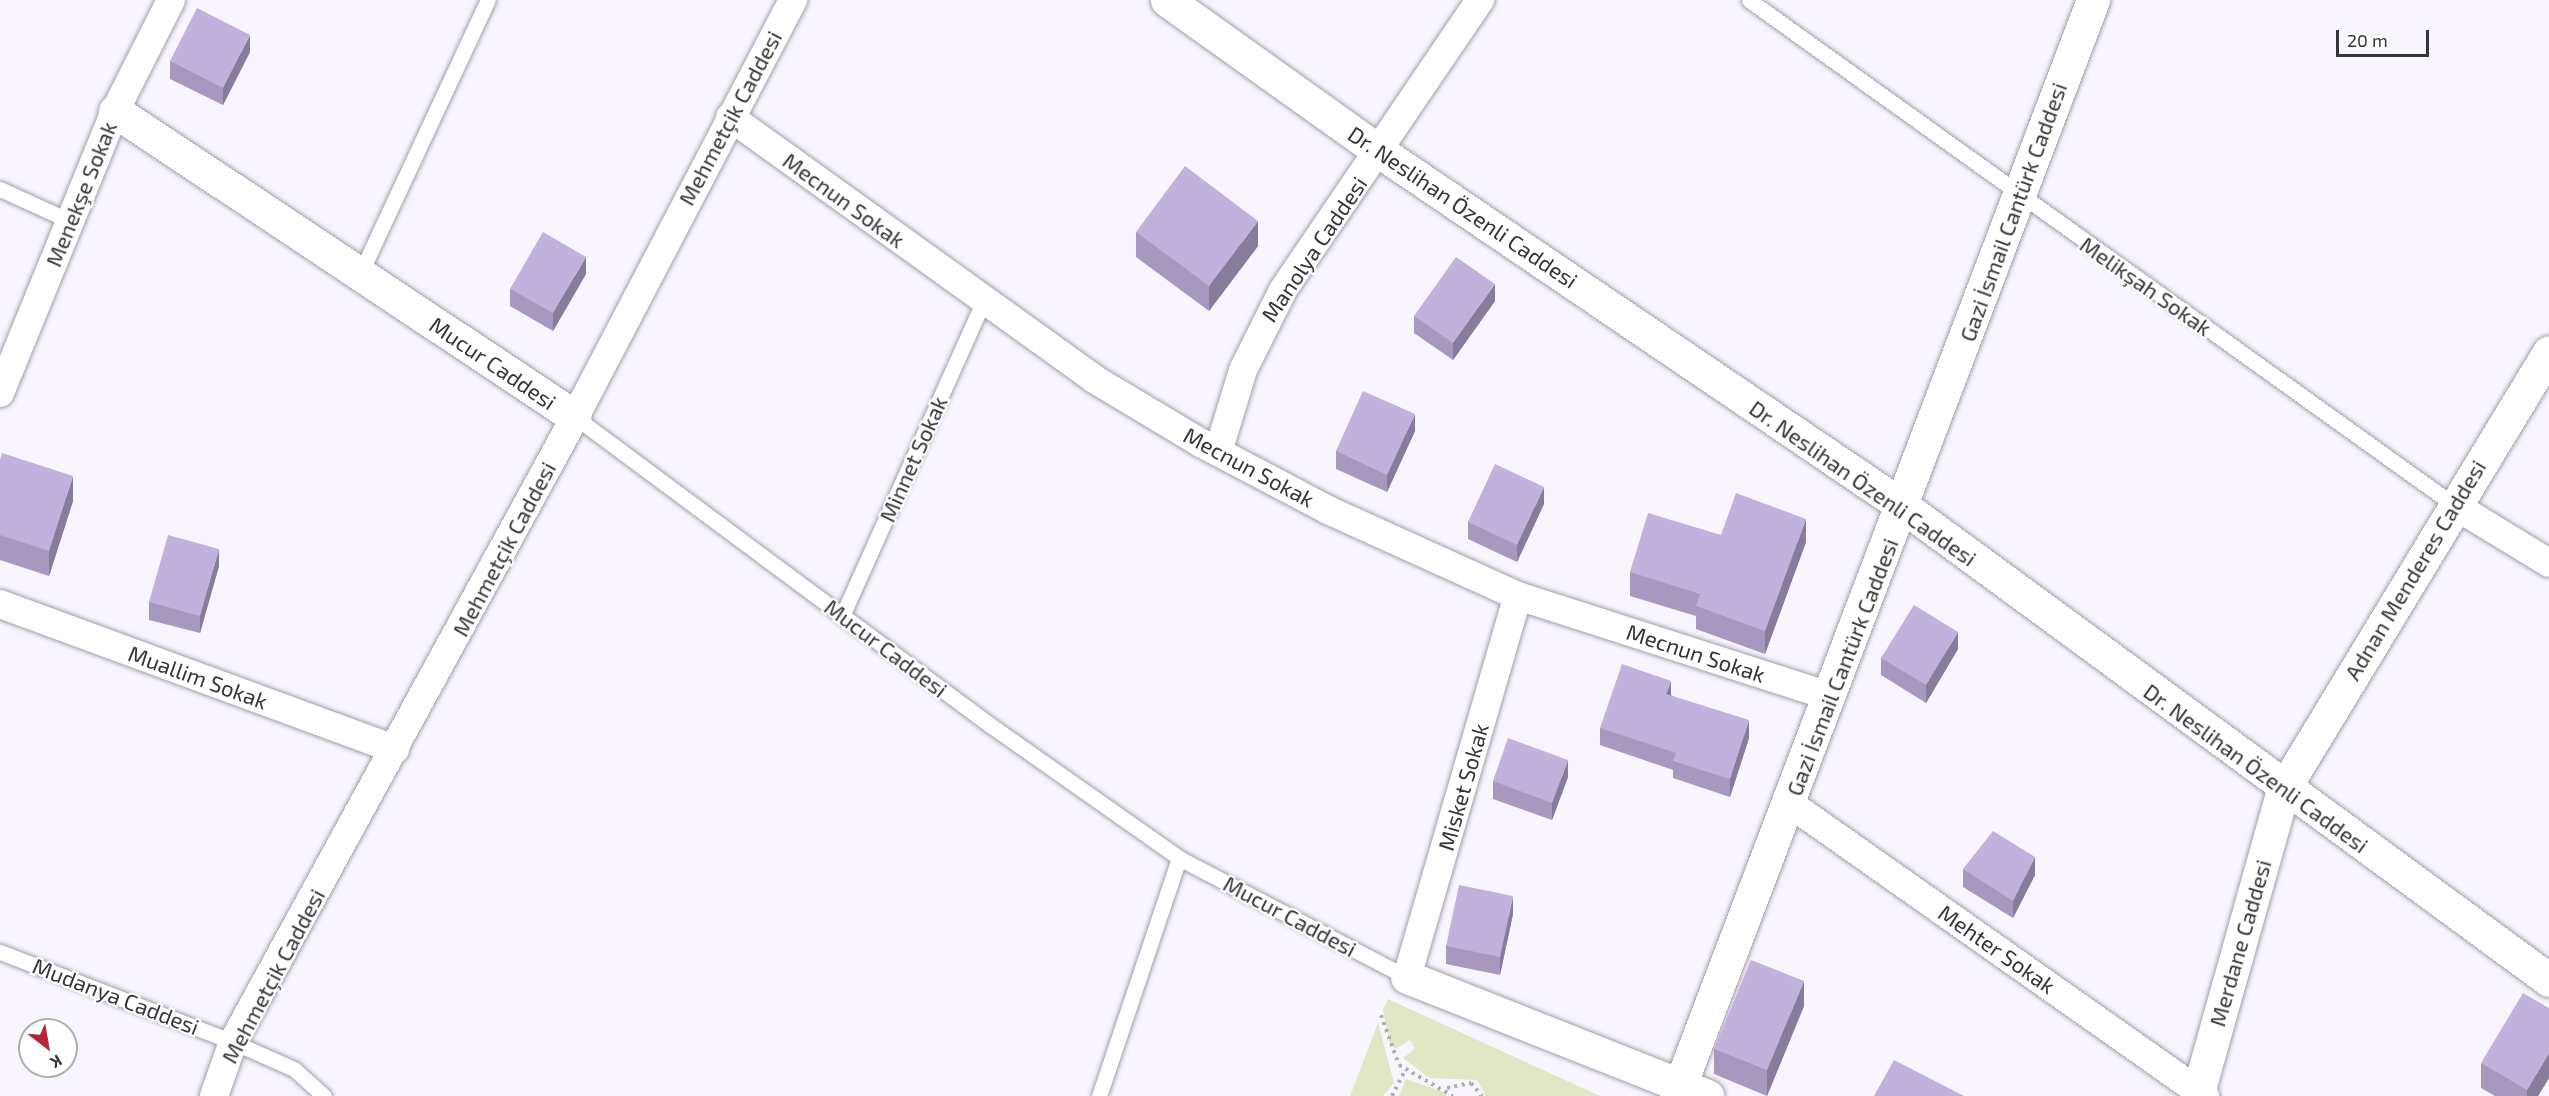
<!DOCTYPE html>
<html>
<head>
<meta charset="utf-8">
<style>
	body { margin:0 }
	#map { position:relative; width:2549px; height:1096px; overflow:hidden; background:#f8f5ff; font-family:"Exo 2",sans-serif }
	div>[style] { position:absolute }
	.green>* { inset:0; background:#e1e6c5 }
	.path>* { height:4px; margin-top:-2px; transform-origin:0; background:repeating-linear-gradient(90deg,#b0adb5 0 3px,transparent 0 7.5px) }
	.roads { filter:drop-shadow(0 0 2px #a19ea7) drop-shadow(0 0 2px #a19ea7) }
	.service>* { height:15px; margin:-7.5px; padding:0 7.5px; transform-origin:7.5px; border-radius:7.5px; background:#fff }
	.minor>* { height:28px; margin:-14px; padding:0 14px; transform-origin:14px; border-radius:14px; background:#fff }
	.tertiary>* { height:33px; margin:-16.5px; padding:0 16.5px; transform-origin:16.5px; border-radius:16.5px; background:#fff }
	.wall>* { inset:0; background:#a698be }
	.shaded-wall>* { inset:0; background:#877c9b }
	.building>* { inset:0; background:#c1b1dd }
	span { translate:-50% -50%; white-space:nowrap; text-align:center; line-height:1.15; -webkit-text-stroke:4.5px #fff; paint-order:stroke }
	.street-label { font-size:22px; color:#353437 }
	.north { position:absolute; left:18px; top:1018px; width:60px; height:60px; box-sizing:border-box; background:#fff; border:2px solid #aeaeaf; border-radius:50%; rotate:149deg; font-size:16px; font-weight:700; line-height:24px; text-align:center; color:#353437 }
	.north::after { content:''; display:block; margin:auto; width:21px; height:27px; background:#b62436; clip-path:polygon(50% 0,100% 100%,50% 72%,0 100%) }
	.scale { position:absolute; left:2336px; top:30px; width:93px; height:27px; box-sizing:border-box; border:3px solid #353437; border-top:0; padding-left:8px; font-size:18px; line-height:21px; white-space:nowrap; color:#353437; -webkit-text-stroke:4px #fff; paint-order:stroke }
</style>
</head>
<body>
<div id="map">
	<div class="green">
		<div style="clip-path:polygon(1388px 999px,1600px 1096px,1486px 1096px,1477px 1080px,1429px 1078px,1403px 1058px,1415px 1049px,1410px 1040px,1395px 1049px,1389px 1041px,1383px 1010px)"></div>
		<div style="clip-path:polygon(1378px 1023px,1394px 1083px,1383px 1096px,1350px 1096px)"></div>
		<div style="clip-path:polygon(1406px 1079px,1444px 1092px,1447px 1096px,1399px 1096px)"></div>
	</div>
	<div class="path">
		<div style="left:1381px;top:1015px;width:53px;rotate:70.2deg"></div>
		<div style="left:1399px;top:1065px;width:62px;rotate:29.9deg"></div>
		<div style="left:1447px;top:1088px;width:25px;rotate:-12deg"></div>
		<div style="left:1471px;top:1083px;width:17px;rotate:50deg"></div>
		<div style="left:1392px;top:1096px;width:28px;rotate:-63deg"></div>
	</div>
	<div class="roads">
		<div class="service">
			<div style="left:1749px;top:0;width:867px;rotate:35.61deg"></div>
			<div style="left:0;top:189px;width:77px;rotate:24.6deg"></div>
			<div style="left:360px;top:274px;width:302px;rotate:-65deg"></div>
			<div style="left:575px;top:417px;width:517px;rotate:36.58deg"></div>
			<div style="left:990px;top:725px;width:231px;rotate:35.1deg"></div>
			<div style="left:1179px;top:858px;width:257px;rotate:27.6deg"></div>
			<div style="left:842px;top:616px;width:344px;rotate:-65.8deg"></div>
			<div style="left:0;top:952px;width:250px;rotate:21.1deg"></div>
			<div style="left:233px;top:1042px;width:67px;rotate:23.9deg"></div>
			<div style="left:294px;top:1069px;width:40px;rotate:42deg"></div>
			<div style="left:1099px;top:1096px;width:251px;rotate:-71.4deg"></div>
		</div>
		<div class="minor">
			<div style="left:730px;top:117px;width:448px;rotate:35.7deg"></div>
			<div style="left:1094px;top:379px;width:125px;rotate:30.9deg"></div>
			<div style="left:1201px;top:443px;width:144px;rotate:27.8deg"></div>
			<div style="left:1328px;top:510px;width:209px;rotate:24.4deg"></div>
			<div style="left:1518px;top:596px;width:328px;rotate:17.8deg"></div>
			<div style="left:0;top:393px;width:305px;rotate:-67.8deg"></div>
			<div style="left:115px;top:111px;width:124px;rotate:-63.2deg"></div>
			<div style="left:1218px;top:452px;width:86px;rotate:-73deg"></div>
			<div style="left:1243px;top:370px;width:89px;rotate:-63.4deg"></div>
			<div style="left:1283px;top:290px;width:351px;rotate:-55.8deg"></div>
			<div style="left:2454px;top:505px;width:111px;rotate:31.4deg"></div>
			<div style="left:0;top:604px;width:421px;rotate:20.2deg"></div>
			<div style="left:1789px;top:803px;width:509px;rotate:35.16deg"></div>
			<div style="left:1407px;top:977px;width:397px;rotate:-73.8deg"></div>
			<div style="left:214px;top:1096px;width:57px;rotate:-70.6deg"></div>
			<div style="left:233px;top:1042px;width:712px;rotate:-61.31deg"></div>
			<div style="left:575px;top:417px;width:471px;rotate:-62.4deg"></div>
		</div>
		<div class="tertiary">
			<div style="left:1167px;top:0;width:260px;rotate:35.5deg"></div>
			<div style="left:1379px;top:151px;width:634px;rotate:34.14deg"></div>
			<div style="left:1904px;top:507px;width:800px;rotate:36.25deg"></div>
			<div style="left:115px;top:111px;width:552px;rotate:33.63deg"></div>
			<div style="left:1407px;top:977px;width:323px;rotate:21.6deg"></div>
			<div style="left:1676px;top:1096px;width:1173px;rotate:-69.17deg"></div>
			<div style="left:2197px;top:1096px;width:318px;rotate:-74.3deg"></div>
			<div style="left:2283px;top:790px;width:512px;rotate:-58.73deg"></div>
		</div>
	</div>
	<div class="wall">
		<div style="clip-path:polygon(250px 52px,223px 105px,170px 79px,170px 61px)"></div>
		<div style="clip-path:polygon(1136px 232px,1258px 246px,1209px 311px,1136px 257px)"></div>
		<div style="clip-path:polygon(586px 274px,553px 331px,510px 306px,510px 289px)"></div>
		<div style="clip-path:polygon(1495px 301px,1453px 360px,1414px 333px,1414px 316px)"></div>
		<div style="clip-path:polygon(1415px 431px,1387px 492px,1336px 469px,1336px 451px)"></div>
		<div style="clip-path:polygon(0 460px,73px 501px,49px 576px,0 560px)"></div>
		<div style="clip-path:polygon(1544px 504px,1517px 562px,1468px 539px,1468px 522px)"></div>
		<div style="clip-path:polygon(1806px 542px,1765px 654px,1696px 629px,1696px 616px,1630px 596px,1630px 572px)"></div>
		<div style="clip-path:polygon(219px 566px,200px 633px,149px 620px,149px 602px)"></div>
		<div style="clip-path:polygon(1958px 649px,1926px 703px,1881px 675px,1881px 658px)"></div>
		<div style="clip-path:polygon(1671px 695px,1749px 738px,1730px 797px,1673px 778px,1673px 770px,1600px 745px,1600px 728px)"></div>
		<div style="clip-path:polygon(1568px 777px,1552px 820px,1493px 799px,1493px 781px)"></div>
		<div style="clip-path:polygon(1963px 869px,2035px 875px,2013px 918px,1963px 887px)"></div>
		<div style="clip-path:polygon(1513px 914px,1500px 975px,1446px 964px,1446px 946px)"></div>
		<div style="clip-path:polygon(1804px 1006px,1767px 1096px,1714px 1074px,1714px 1049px)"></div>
		<div style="clip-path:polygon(2481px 1063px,2549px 1078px,2538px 1096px,2495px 1096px,2481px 1088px)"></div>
	</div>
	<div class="shaded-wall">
		<div style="clip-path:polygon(250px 35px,250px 52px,223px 105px,223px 88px)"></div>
		<div style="clip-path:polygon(1258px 221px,1258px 246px,1209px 311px,1209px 286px)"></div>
		<div style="clip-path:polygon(586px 257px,586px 274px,553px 331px,553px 313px)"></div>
		<div style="clip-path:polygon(1495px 284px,1495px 301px,1453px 360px,1453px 343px)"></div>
		<div style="clip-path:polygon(1415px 414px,1415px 431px,1387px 492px,1387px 475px)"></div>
		<div style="clip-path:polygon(73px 476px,73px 501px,49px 576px,49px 551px)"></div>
		<div style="clip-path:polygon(1544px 487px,1544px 504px,1517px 562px,1517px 545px)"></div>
		<div style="clip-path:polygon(1806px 519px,1806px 542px,1765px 654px,1765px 631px)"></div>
		<div style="clip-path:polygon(219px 549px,219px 566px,200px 633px,200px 616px)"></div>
		<div style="clip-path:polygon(1958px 632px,1958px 649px,1926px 703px,1926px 685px)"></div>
		<div style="clip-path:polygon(1671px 681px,1671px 698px,1666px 694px)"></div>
		<div style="clip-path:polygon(1749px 720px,1749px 738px,1730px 797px,1730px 779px)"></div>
		<div style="clip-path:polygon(1568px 760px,1568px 777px,1552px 820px,1552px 803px)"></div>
		<div style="clip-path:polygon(2035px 857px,2035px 875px,2013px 918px,2013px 901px)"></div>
		<div style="clip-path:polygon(1513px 896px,1513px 914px,1500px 975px,1500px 957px)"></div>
		<div style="clip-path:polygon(1804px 981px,1804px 1006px,1767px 1096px,1767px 1070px)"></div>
		<div style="clip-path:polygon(2549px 1053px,2549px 1078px,2538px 1096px,2527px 1096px,2527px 1090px)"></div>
	</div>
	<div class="building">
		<div style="clip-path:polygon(197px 8px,250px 35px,223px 88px,170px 61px)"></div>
		<div style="clip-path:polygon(1185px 166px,1258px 221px,1209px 286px,1136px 232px)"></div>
		<div style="clip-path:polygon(543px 232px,586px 257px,553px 313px,510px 289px)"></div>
		<div style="clip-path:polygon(1456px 257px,1495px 284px,1453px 343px,1414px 316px)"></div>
		<div style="clip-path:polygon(1363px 391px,1415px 414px,1387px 475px,1336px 451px)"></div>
		<div style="clip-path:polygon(2px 453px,73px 476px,49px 551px,0 535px,0 460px)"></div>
		<div style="clip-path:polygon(1495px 464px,1544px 487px,1517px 545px,1468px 522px)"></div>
		<div style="clip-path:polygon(1736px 493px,1806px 519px,1765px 631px,1696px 606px,1700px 594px,1630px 572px,1648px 513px,1721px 535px)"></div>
		<div style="clip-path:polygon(168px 535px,219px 549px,200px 616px,149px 602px)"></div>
		<div style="clip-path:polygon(1914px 605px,1958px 632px,1926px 685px,1881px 658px)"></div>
		<div style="clip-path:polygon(1622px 664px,1671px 681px,1666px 694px,1749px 720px,1730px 779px,1673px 761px,1676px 753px,1600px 728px)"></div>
		<div style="clip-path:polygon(1508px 738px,1568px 760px,1552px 803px,1493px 781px)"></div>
		<div style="clip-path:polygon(1993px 831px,2035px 857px,2013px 901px,1963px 869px)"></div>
		<div style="clip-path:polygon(1459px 885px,1513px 896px,1500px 957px,1446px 946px)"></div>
		<div style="clip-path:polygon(1751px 960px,1804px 981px,1767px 1070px,1714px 1049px)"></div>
		<div style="clip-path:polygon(2523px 993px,2549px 1008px,2549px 1053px,2527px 1090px,2481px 1063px)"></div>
		<div style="clip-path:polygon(1894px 1060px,1964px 1096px,1874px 1096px)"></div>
	</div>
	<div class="street-label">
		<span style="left:730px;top:118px;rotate:-62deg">Mehmetçik Caddesi</span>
		<span style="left:81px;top:194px;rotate:-68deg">Menekşe Sokak</span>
		<span style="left:844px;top:200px;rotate:36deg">Mecnun Sokak</span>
		<span style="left:1463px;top:207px;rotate:34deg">Dr. Neslihan Özenli Caddesi</span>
		<span style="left:2013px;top:212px;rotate:-70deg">Gazi İsmail Cantürk Caddesi</span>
		<span style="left:1314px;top:249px;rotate:-56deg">Manolya Caddesi</span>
		<span style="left:2146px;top:286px;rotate:35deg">Melikşah Sokak</span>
		<span style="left:493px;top:363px;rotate:34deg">Mucur Caddesi</span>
		<span style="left:913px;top:459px;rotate:-66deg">Minnet Sokak</span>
		<span style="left:1249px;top:467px;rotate:28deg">Mecnun Sokak</span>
		<span style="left:1863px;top:483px;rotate:35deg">Dr. Neslihan Özenli Caddesi</span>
		<span style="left:504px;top:549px;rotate:-62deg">Mehmetçik Caddesi</span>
		<span style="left:2415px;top:570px;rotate:-59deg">Adnan Menderes Caddesi</span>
		<span style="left:886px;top:648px;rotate:37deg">Mucur Caddesi</span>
		<span style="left:1696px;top:653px;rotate:18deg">Mecnun Sokak</span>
		<span style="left:1842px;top:667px;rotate:-69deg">Gazi İsmail Cantürk Caddesi</span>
		<span style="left:198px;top:677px;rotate:20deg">Muallim Sokak</span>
		<span style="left:2256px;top:768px;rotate:36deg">Dr. Neslihan Özenli Caddesi</span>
		<span style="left:1463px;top:787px;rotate:-74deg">Misket Sokak</span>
		<span style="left:1290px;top:916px;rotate:28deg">Mucur Caddesi</span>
		<span style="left:2240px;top:943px;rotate:-74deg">Merdane Caddesi</span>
		<span style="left:1997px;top:949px;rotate:35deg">Mehter Sokak</span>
		<span style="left:273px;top:976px;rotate:-62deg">Mehmetçik Caddesi</span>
		<span style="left:116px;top:996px;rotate:21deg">Mudanya Caddesi</span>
	</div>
	<div class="north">K</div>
	<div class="scale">20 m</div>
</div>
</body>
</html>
